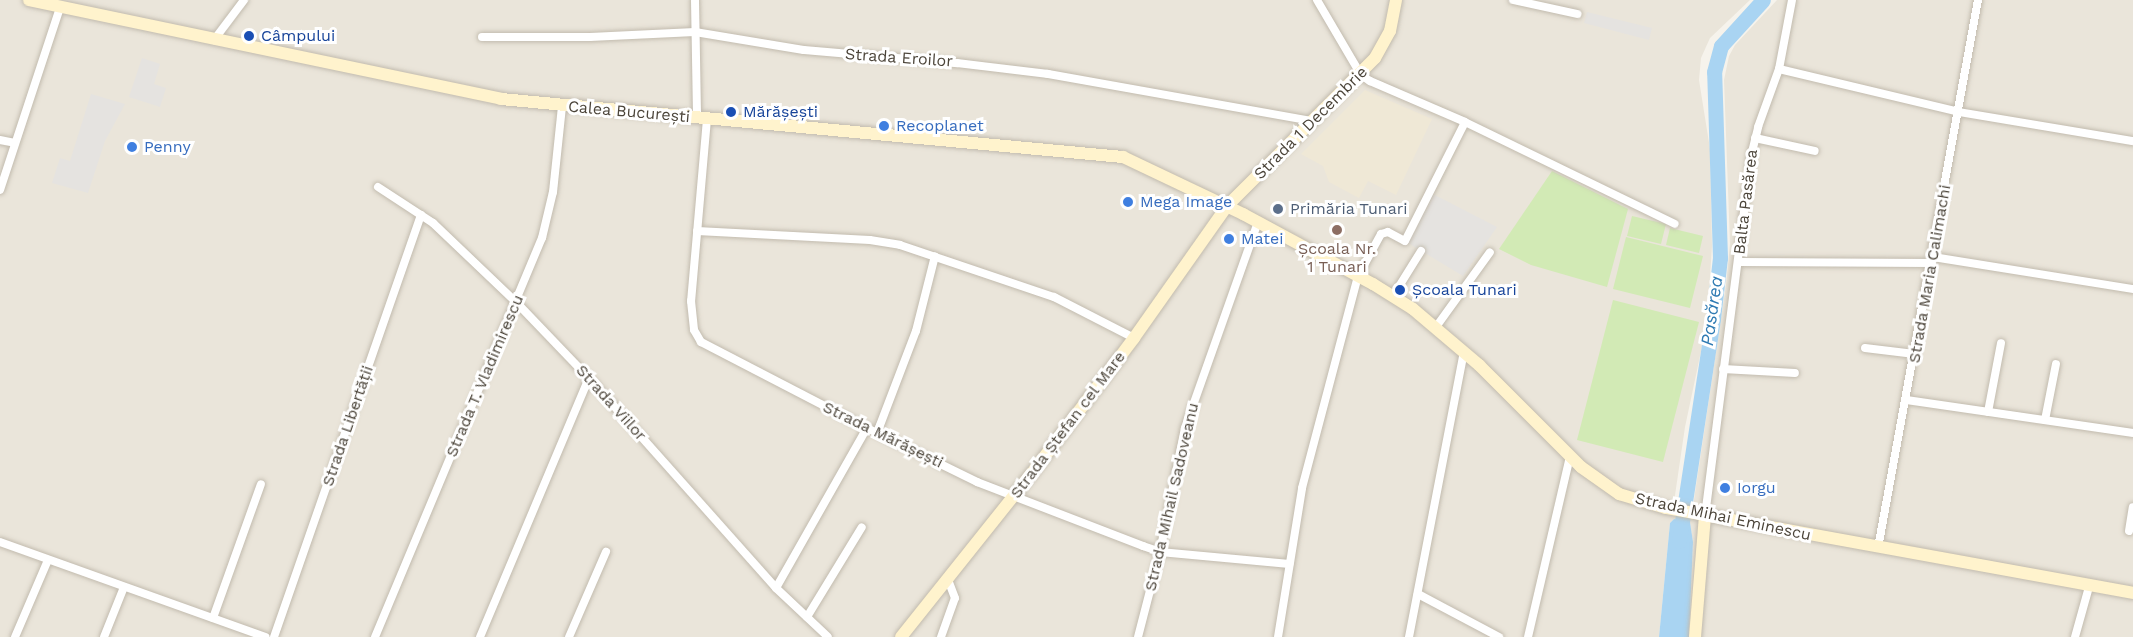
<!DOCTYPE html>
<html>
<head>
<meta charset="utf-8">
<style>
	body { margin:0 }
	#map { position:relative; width:2133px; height:637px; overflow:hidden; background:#f6f3ec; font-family:"Work Sans",sans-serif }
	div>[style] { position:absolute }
	.residential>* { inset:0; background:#eae5da }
	.education>* { inset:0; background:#efe8d6 }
	.green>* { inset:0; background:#d2eab5 }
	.parking>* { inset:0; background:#e5e3e0 }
	.water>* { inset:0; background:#a9d4f2 }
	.river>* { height:15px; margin:-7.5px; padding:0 7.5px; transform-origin:7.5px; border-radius:7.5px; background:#a9d4f2 }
	.roads { filter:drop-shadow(0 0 2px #c2bbae) drop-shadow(0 0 2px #c2bbae) }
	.street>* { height:8px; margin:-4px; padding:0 4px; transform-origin:4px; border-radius:4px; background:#fff }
	.secondary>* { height:12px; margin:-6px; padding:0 6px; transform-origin:6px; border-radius:6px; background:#fff3cd }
	.dots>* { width:16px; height:16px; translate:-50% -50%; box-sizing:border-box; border:3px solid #fff; border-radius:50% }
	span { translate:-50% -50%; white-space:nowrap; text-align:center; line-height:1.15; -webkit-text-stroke:6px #fff; paint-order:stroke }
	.transit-label { font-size:16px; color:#164399 }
	.left { translate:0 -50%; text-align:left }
	.street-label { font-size:16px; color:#4b4439 }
	.shop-label { font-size:16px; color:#366cbe }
	.service-label { font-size:16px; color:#4e5e75 }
	.education-label { font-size:16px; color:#785e54 }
	.water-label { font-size:18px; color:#2e7ab2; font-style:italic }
</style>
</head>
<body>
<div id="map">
	<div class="residential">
		<div style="clip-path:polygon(0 0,1750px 0,1710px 38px,1701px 58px,1699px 80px,1710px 149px,1712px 246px,1707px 323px,1685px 427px,1674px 502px,1693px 506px,1726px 285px,1730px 244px,1724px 80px,1729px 56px,1735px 45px,1777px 0,2133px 0,2133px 637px,1689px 637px,1693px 542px,1690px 522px,1674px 519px,1670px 523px,1659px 637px,0 637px)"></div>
	</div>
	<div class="education">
		<div style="clip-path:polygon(1365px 90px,1432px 119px,1396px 195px,1368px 181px,1359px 198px,1329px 182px,1323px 166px,1301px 154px)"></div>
	</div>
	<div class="green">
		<div style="clip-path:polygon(1552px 171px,1628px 209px,1607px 287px,1531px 265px,1499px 249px)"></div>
		<div style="clip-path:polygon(1632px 216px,1666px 224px,1661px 244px,1627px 236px)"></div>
		<div style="clip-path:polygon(1670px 228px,1703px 236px,1699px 253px,1666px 245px)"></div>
		<div style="clip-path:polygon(1626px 237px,1703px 256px,1690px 308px,1613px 289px)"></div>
		<div style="clip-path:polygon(1613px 300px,1699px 322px,1663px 462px,1577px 440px)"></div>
	</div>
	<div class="parking">
		<div style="clip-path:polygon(1587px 12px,1652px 28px,1649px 40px,1584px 23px)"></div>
		<div style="clip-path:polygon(142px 58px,160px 64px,154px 84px,166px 88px,160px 107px,129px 97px)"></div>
		<div style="clip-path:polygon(91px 94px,125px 104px,105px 141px,88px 193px,52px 183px,60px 158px,70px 161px)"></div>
		<div style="clip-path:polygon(1429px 192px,1497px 227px,1463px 276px,1405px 241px)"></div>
	</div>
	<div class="water">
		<div style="clip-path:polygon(1674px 519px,1690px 522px,1693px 542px,1689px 637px,1659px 637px,1670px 523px)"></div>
	</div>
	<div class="river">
		<div style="left:1679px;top:541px;width:225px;rotate:-81.3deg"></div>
		<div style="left:1713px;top:319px;width:61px;rotate:-83.5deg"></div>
		<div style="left:1720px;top:258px;width:186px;rotate:-91.8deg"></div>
		<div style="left:1714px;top:72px;width:27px;rotate:-75deg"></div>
		<div style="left:1721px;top:46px;width:62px;rotate:-47.6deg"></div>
	</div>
	<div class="roads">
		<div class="street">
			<div style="left:695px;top:0;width:118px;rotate:89deg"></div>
			<div style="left:1317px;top:0;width:87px;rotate:59.6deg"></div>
			<div style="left:1361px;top:75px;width:11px;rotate:34deg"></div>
			<div style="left:1370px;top:81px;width:103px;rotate:23.3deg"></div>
			<div style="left:1465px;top:122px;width:233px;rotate:25.9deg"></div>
			<div style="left:1513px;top:0;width:66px;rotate:12.3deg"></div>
			<div style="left:482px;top:37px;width:108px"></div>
			<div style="left:590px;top:37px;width:105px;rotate:-2.7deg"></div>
			<div style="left:695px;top:32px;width:110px;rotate:9.4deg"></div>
			<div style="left:804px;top:50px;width:154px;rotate:4.9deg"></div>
			<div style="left:957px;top:63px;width:92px;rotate:6.9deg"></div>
			<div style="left:1048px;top:74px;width:269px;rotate:10.1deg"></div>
			<div style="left:214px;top:40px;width:50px;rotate:-53.1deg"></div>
			<div style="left:1779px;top:69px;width:185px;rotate:13.4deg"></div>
			<div style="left:1959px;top:112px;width:176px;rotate:9.5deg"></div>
			<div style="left:707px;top:119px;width:183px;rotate:95deg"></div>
			<div style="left:691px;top:301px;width:29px;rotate:84deg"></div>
			<div style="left:694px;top:330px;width:14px;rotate:60deg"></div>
			<div style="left:701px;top:342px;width:187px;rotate:27.4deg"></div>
			<div style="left:867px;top:428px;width:123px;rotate:26.1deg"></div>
			<div style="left:977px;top:482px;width:178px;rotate:21.1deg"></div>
			<div style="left:1143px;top:546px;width:18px;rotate:19deg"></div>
			<div style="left:1160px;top:552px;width:130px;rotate:5.3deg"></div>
			<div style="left:1755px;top:138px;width:61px;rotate:12.2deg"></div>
			<div style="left:0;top:140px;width:15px;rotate:11deg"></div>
			<div style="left:378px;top:187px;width:66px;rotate:33.2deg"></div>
			<div style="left:433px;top:223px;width:115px;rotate:43.6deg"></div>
			<div style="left:516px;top:302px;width:105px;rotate:46.2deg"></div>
			<div style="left:589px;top:378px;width:281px;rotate:48.3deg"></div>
			<div style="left:776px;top:588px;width:71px;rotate:43.3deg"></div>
			<div style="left:0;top:190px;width:193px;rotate:-71.8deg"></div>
			<div style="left:697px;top:231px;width:173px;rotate:3deg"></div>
			<div style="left:870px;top:240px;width:30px;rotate:9deg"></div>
			<div style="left:900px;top:245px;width:163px;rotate:18.7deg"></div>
			<div style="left:1054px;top:297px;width:90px;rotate:27.1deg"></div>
			<div style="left:1933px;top:257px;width:203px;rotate:9.1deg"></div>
			<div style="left:1739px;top:262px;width:193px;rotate:0.3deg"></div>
			<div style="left:1393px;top:296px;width:53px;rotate:-58.1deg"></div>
			<div style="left:1436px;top:327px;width:92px;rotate:-54.2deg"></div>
			<div style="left:1865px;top:348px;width:50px;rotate:6.8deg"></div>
			<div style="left:1723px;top:369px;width:72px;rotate:3.2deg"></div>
			<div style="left:1907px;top:400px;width:228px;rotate:8.3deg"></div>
			<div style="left:1988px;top:412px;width:70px;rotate:-79.3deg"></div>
			<div style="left:2045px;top:420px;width:57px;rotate:-78.9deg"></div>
			<div style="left:877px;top:433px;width:109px;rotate:-69.1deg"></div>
			<div style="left:916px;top:331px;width:77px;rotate:-75.8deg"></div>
			<div style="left:1705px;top:516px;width:363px;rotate:-82.7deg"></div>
			<div style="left:1751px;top:156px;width:30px;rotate:-76deg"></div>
			<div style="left:1758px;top:127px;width:62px;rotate:-70.1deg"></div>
			<div style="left:1779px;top:69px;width:70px;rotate:-79.3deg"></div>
			<div style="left:2129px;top:531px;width:24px;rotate:-81deg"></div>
			<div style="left:0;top:542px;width:282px;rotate:19.7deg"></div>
			<div style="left:1878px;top:548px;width:557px;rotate:-79.66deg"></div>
			<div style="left:776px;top:588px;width:184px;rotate:-60.4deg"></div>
			<div style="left:1418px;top:594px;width:92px;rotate:28deg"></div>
			<div style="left:807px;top:617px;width:105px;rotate:-58.6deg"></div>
			<div style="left:213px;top:618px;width:142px;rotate:-70.3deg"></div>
			<div style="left:15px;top:637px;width:84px;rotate:-66.8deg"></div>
			<div style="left:104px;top:637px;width:54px;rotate:-68.2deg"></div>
			<div style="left:274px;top:637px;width:447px;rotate:-70.8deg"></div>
			<div style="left:375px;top:637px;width:433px;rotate:-67.3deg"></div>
			<div style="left:542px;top:238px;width:47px;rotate:-76.6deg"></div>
			<div style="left:553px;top:192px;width:85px;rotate:-84deg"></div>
			<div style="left:480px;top:637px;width:281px;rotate:-67.2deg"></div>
			<div style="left:569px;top:637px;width:93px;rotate:-66.5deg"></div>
			<div style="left:941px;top:637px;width:41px;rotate:-70.3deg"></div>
			<div style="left:955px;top:598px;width:19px;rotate:-111deg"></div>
			<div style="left:1138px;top:637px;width:88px;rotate:-75.5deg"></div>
			<div style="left:1160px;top:552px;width:126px;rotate:-78.6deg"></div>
			<div style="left:1185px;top:428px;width:219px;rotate:-70.5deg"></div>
			<div style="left:1278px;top:637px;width:151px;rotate:-80.8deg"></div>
			<div style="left:1302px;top:488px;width:219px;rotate:-75.2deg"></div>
			<div style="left:1358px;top:276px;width:48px;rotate:-61.3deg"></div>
			<div style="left:1381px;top:234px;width:7px;rotate:-16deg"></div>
			<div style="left:1388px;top:232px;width:19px;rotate:28deg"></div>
			<div style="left:1405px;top:241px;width:133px;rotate:-63.2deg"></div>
			<div style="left:1409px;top:637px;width:291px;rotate:-79.1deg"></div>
			<div style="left:1528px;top:637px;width:186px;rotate:-76.9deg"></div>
			<div style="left:2075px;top:637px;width:52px;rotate:-74.4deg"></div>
		</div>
		<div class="secondary">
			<div style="left:29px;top:0;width:482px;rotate:11.8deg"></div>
			<div style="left:501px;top:99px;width:625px;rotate:5.33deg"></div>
			<div style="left:1123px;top:157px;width:133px;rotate:25.4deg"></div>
			<div style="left:1243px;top:214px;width:148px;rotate:28.3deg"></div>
			<div style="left:1373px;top:284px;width:47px;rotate:32deg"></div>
			<div style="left:1413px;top:309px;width:87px;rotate:40.3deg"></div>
			<div style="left:1479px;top:365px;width:144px;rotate:45deg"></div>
			<div style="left:1581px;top:467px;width:47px;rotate:35.4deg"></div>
			<div style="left:1619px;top:494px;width:49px;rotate:16.6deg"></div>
			<div style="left:1666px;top:508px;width:475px;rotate:10.3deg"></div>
			<div style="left:901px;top:637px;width:210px;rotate:-51.4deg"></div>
			<div style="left:1032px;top:473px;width:169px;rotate:-52.9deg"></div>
			<div style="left:1134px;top:338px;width:161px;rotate:-54.8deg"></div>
			<div style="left:1227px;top:206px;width:209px;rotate:-45deg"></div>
			<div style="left:1375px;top:58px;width:31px;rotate:-61deg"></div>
			<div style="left:1390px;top:31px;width:32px;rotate:-79deg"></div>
			<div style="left:1695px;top:637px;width:121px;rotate:-85.3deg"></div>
		</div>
	</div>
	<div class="dots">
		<div style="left:249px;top:36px;background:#1a4fb4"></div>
		<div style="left:731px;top:112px;background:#1a4fb4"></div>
		<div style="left:884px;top:126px;background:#3f7fe0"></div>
		<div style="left:132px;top:147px;background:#3f7fe0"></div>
		<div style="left:1128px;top:202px;background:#3f7fe0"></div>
		<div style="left:1278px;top:209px;background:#5c6f8a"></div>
		<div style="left:1337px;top:230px;background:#8d6e63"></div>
		<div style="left:1229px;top:239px;background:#3f7fe0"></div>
		<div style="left:1400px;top:290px;background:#1a4fb4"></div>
		<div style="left:1725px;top:488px;background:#3f7fe0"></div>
	</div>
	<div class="transit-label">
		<span class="left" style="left:261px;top:36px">Câmpului</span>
		<span class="left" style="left:743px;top:112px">Mărășești</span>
		<span class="left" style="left:1412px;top:290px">Școala Tunari</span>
	</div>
	<div class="street-label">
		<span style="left:899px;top:58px;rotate:4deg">Strada Eroilor</span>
		<span style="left:629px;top:112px;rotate:5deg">Calea București</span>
		<span style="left:1311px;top:123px;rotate:-45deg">Strada 1 Decembrie</span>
		<span style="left:1746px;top:202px;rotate:-83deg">Balta Pasărea</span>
		<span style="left:1930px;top:274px;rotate:-80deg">Strada Maria Calimachi</span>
		<span style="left:485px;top:376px;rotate:-67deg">Strada T. Vladimirescu</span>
		<span style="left:611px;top:403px;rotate:48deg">Strada Viilor</span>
		<span style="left:1068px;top:425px;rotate:-53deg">Strada Ștefan cel Mare</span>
		<span style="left:348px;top:426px;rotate:-71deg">Strada Libertății</span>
		<span style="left:883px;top:435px;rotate:26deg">Strada Mărășești</span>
		<span style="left:1172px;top:497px;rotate:-77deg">Strada Mihail Sadoveanu</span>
		<span style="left:1723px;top:517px;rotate:12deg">Strada Mihai Eminescu</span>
	</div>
	<div class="shop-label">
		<span class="left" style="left:896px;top:126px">Recoplanet</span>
		<span class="left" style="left:144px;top:147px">Penny</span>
		<span class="left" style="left:1140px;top:202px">Mega Image</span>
		<span class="left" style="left:1241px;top:239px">Matei</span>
		<span class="left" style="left:1737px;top:488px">Iorgu</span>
	</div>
	<div class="service-label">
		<span class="left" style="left:1290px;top:209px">Primăria Tunari</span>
	</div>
	<div class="education-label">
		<span style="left:1337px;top:258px">Școala Nr.<br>1 Tunari</span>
	</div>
	<div class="water-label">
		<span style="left:1712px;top:311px;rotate:-82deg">Pasărea</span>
	</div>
</div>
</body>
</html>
